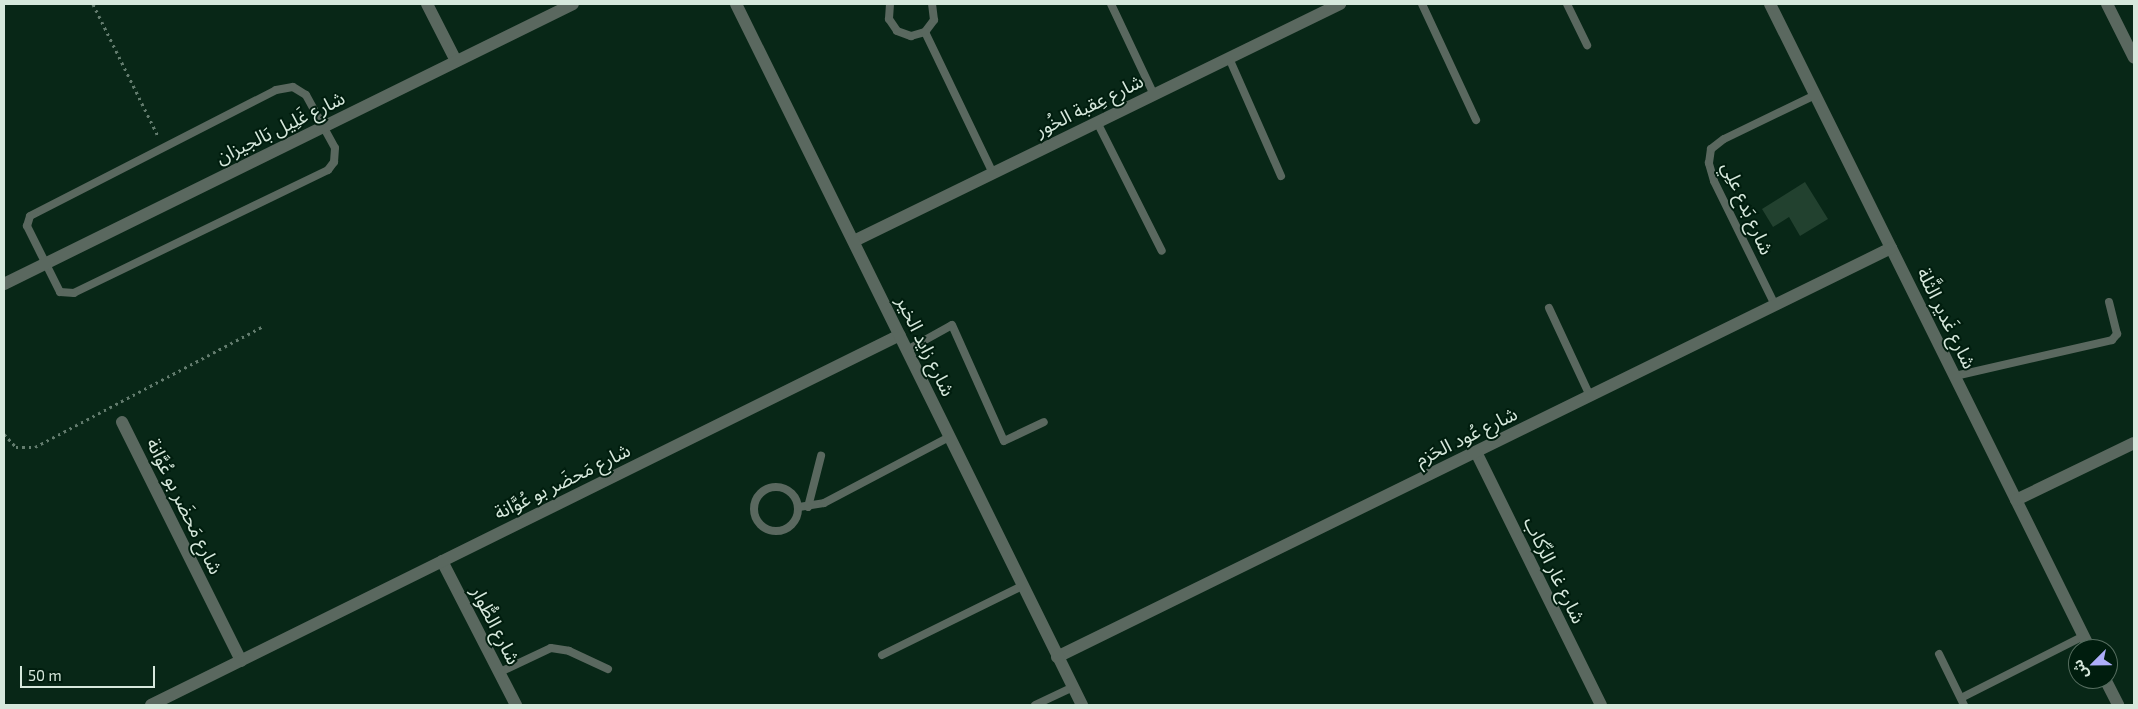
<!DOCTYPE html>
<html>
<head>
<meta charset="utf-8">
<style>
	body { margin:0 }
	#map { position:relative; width:2138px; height:709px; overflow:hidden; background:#082717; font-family:"Exo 2","Noto Sans Arabic",sans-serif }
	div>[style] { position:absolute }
	.building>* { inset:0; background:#22412f }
	.path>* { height:3px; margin-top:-1.5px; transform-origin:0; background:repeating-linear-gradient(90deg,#637c6e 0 2.5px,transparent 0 6.5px) }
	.service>* { height:8px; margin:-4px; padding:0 4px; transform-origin:4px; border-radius:4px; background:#5a685f }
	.service>.ring { margin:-4px; padding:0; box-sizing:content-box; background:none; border:8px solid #5a685f; border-radius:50% }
	.minor>* { height:12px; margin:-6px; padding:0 6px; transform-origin:6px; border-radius:6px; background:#5a685f }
	.tertiary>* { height:12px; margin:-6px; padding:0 6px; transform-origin:6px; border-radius:6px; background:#5a685f }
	span { translate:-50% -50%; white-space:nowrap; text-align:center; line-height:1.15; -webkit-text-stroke:4px #001d0e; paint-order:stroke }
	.street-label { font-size:19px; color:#d6e8dc }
	.frame { position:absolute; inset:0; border:5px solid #d6e8dc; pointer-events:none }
	.north { position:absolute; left:2068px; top:639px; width:50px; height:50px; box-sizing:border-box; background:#001d0e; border:1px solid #566e60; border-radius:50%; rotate:247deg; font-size:14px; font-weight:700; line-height:20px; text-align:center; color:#d6e8dc }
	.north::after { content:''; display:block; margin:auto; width:18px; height:22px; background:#aeaefa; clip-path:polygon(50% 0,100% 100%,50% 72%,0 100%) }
	.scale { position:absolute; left:20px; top:666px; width:135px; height:22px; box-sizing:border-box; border:2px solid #d6e8dc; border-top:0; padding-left:6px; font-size:15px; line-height:18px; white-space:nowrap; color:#d6e8dc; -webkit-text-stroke:4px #001d0e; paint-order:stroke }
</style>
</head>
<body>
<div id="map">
	<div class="building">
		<div style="clip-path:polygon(1805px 182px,1828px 219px,1800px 236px,1789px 217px,1773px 227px,1762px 209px)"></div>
	</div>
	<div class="path">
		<div style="left:93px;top:4px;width:149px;rotate:63.8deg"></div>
		<div style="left:4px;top:434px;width:18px;rotate:47deg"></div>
		<div style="left:16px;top:447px;width:19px"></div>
		<div style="left:35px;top:447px;width:257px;rotate:-27.9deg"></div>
	</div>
	<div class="service">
		<div style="left:890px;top:4px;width:15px;rotate:94deg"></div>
		<div style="left:889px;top:19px;width:14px;rotate:56deg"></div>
		<div style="left:897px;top:31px;width:15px;rotate:20deg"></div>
		<div style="left:911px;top:36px;width:15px;rotate:-16deg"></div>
		<div style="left:925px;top:32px;width:15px;rotate:-53deg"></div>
		<div style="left:934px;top:20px;width:16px;rotate:-97deg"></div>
		<div style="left:1111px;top:4px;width:101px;rotate:64.7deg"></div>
		<div style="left:1422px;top:4px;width:128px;rotate:65deg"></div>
		<div style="left:1567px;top:4px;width:46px;rotate:64deg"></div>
		<div style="left:925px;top:32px;width:157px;rotate:64.3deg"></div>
		<div style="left:1229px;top:58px;width:129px;rotate:66.2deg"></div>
		<div style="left:293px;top:87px;width:15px;rotate:32deg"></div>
		<div style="left:306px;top:95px;width:60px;rotate:61.3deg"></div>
		<div style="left:335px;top:148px;width:14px;rotate:94deg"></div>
		<div style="left:334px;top:162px;width:10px;rotate:127deg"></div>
		<div style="left:328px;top:170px;width:282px;rotate:154.2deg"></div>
		<div style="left:74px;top:293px;width:14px;rotate:-176deg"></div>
		<div style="left:60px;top:292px;width:74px;rotate:-116.6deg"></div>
		<div style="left:27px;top:226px;width:10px;rotate:-73deg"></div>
		<div style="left:30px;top:216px;width:276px;rotate:-27.1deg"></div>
		<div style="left:276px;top:90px;width:17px;rotate:-10deg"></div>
		<div style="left:1097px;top:122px;width:144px;rotate:63.3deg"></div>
		<div style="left:1775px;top:305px;width:138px;rotate:-116.2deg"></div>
		<div style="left:1714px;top:181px;width:19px;rotate:-106deg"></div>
		<div style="left:1709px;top:163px;width:14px;rotate:-82deg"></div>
		<div style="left:1711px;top:149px;width:16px;rotate:-38deg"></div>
		<div style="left:1724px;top:139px;width:101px;rotate:-25.8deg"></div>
		<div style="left:1549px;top:308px;width:97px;rotate:65deg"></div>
		<div style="left:907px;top:350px;width:51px;rotate:-29.1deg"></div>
		<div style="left:952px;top:325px;width:127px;rotate:65.9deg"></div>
		<div style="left:1004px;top:441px;width:44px;rotate:-25.4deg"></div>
		<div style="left:1955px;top:376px;width:161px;rotate:-12.9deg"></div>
		<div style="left:2112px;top:340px;width:8px;rotate:-50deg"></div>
		<div style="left:2117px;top:334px;width:33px;rotate:-104deg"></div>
		<div class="ring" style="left:754px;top:487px;width:36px;height:36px"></div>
		<div style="left:799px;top:507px;width:25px;rotate:-9deg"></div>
		<div style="left:824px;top:503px;width:141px;rotate:-27.8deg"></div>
		<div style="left:808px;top:507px;width:53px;rotate:-75.7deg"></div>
		<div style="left:1939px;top:654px;width:57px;rotate:63.9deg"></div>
		<div style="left:882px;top:655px;width:156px;rotate:-26.2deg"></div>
		<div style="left:500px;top:672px;width:56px;rotate:-25.2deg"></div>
		<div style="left:551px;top:648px;width:18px;rotate:9deg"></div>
		<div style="left:569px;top:651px;width:43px;rotate:24.8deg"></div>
		<div style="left:1961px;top:698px;width:138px;rotate:-26.8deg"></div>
		<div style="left:1035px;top:705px;width:42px;rotate:-25.3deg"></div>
	</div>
	<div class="minor">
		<div style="left:427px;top:4px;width:64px;rotate:63deg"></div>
		<div style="left:1770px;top:4px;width:720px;rotate:63.61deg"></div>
		<div style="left:2107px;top:4px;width:60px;rotate:63.4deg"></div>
		<div style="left:854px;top:241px;width:541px;rotate:-26deg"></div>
		<div style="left:4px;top:284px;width:634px;rotate:-26.2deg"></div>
		<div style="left:122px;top:422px;width:267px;rotate:63.5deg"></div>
		<div style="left:1476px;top:452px;width:282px;rotate:63.7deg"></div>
		<div style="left:2016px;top:500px;width:131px;rotate:-25.8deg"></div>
		<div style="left:442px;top:561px;width:162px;rotate:62.8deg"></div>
		<div style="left:1057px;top:657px;width:929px;rotate:-26.12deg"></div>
		<div style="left:2105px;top:679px;width:29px;rotate:63deg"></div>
		<div style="left:151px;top:705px;width:835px;rotate:-26.29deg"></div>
	</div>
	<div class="tertiary">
		<div style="left:736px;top:4px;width:782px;rotate:63.73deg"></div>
	</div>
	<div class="street-label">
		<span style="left:1089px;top:105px;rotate:-26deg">شارع عِقبة الخُور</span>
		<span style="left:280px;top:127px;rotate:-26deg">شارع غَلِيل بَالجيزان</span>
		<span style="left:1748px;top:208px;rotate:66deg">شارع بَدع علِي</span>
		<span style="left:1947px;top:318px;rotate:64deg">شارع غَدير الثَّلة</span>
		<span style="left:926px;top:346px;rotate:64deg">شارع زايد الخير</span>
		<span style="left:1466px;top:436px;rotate:-26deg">شارع عُود الحَزم</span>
		<span style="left:562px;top:481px;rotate:-26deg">شارع مَحضَر بو عُوَّانة</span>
		<span style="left:185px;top:506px;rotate:64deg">شارع مَحضَر بو عُوَّانة</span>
		<span style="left:1555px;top:570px;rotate:64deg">شارع غار الرِّكاب</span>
		<span style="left:496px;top:625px;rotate:63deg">شارع الطُّوار</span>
	</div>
	<div class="frame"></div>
	<div class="north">ش</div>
	<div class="scale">50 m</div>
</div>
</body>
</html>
